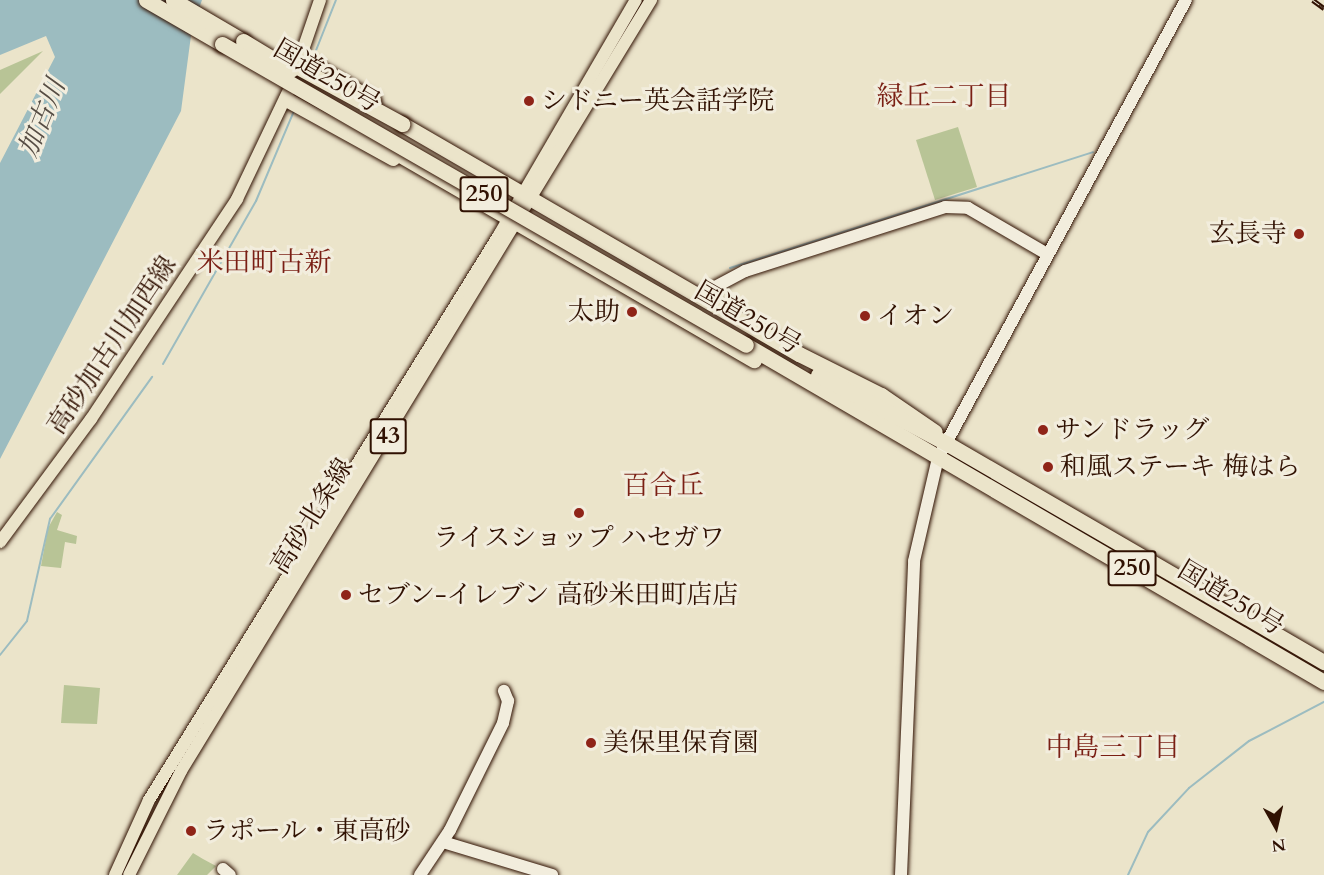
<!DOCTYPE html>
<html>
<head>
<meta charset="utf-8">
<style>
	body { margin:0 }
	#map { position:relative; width:1324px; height:875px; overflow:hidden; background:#ebe4ca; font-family:Cardo,"Noto Serif JP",serif }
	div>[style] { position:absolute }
	.green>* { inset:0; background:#b8c496 }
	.water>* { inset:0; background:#9cbcc0 }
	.stream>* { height:2px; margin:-1px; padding:0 1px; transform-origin:1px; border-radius:1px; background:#9cbcc0 }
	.roads { filter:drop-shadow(0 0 2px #301102) drop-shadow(0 0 2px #301102) }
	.secondary>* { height:12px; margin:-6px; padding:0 6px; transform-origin:6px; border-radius:6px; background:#f2eddd }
	.primary>* { height:12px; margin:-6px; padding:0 6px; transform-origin:6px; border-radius:6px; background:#ebe4ca }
	.highway>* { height:15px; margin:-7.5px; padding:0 7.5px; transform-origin:7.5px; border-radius:7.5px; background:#ebe4ca }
	.rail>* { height:4.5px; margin-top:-2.25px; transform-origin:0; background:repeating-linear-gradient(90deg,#f2eddd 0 7px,#301102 0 14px); box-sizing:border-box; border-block:2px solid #301102 }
	.bridges { filter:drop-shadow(0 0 2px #301102) drop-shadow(0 0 2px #301102) }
	.highway-bridge>* { height:15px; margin:-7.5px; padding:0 7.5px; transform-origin:7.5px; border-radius:7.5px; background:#ebe4ca }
	.dots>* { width:16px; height:16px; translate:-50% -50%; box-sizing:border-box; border:3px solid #f2eddd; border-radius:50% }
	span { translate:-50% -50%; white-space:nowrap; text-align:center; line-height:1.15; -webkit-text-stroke:6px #f2eddd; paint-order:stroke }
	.shield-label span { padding:2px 4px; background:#f2eddd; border:2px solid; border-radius:4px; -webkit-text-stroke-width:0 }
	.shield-label { font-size:24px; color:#301102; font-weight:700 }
	.street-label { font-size:26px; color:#301102 }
	.poi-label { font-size:26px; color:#301102 }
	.left { translate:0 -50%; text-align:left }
	.right { translate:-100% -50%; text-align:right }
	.neighbourhood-label { font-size:27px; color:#7a1f14 }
	.water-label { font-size:27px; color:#564d44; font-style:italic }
	.north { position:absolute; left:1246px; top:797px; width:60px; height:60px; -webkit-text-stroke:4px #f2eddd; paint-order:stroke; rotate:172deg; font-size:16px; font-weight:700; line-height:24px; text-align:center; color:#301102 }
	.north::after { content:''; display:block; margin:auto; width:21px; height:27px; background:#301102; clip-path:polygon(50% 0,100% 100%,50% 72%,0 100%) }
</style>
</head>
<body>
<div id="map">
	<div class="green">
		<div style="clip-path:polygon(43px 51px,0 94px,0 70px)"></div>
		<div style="clip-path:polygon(958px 127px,977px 187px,935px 200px,916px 140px)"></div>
		<div style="clip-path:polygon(57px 512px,62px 515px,57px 530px,77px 536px,76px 544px,65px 542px,61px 568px,41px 566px,48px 528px)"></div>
		<div style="clip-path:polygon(64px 685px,100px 688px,97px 724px,61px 723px)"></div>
		<div style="clip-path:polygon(193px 853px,203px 859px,216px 866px,207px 875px,177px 875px)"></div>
	</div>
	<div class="water">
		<div style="clip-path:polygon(0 0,202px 0,192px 28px,181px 111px,0 459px,0 163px,55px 57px,46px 36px,0 55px)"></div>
	</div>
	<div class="stream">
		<div style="left:313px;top:58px;width:62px;rotate:-68.4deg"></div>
		<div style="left:730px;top:268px;width:381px;rotate:-17.7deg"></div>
		<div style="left:163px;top:364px;width:188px;rotate:-60.3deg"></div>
		<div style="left:256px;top:201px;width:98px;rotate:-67.1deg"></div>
		<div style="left:0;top:655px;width:43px;rotate:-51.5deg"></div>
		<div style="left:27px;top:621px;width:105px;rotate:-77.3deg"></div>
		<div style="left:50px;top:519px;width:175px;rotate:-54.3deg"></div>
		<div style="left:1128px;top:875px;width:47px;rotate:-65.1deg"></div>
		<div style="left:1148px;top:832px;width:60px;rotate:-47deg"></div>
		<div style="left:1189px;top:788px;width:76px;rotate:-38.1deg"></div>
		<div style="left:1249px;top:741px;width:85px;rotate:-27.5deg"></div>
	</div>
	<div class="roads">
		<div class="secondary">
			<div style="left:700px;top:295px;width:51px;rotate:-28.1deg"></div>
			<div style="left:745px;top:271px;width:210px;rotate:-17.7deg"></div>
			<div style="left:945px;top:207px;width:23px;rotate:2deg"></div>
			<div style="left:968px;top:208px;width:91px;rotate:30.2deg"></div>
			<div style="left:443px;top:842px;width:114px;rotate:16.8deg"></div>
			<div style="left:223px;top:869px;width:9px;rotate:41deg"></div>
			<div style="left:420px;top:875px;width:54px;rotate:-56.3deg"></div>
			<div style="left:450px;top:830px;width:119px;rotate:-63.6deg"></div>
			<div style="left:503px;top:723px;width:23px;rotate:-77deg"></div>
			<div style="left:508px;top:701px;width:11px;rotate:-112deg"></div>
			<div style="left:901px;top:875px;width:314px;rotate:-87.6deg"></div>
			<div style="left:914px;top:561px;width:106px;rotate:-76.9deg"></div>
			<div style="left:938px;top:458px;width:521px;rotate:-61.57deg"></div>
		</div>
		<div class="primary">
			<div style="left:298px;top:64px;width:68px;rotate:-71deg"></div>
			<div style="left:0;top:542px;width:153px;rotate:-53.5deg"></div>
			<div style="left:91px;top:419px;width:264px;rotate:-56.4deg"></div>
			<div style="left:237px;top:199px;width:119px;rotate:-64.5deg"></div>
			<div style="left:115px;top:875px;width:82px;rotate:-65.6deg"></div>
			<div style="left:149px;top:800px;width:665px;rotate:-58.22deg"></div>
			<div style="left:499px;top:235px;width:272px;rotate:-59.8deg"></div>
			<div style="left:129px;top:875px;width:116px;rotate:-63.4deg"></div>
			<div style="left:181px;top:771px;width:903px;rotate:-58.63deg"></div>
		</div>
		<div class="highway">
			<div style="left:146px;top:0;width:88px;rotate:30.1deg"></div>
			<div style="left:173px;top:0;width:81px;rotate:30.4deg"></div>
			<div style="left:300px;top:57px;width:85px;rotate:30.5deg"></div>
			<div style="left:286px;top:99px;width:122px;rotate:28.9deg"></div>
			<div style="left:402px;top:124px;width:459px;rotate:30.1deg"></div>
			<div style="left:799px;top:354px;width:92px;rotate:26.6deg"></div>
			<div style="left:881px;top:395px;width:65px;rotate:34.4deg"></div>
			<div style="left:388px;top:148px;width:423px;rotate:30.1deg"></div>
			<div style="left:746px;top:345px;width:669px;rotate:30.24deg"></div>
			<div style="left:818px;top:375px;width:145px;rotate:28deg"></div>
			<div style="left:946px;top:443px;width:437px;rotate:30.1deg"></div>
		</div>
	</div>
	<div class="rail">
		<div style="left:1313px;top:0;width:14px;rotate:36deg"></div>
	</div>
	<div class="bridges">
		<div class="highway-bridge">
			<div style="left:243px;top:41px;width:56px;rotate:31.1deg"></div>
			<div style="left:222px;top:44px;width:604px;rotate:29.87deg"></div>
			<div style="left:283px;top:59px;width:136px;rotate:28.6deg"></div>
		</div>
	</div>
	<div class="dots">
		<div style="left:529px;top:101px;background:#8f2418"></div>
		<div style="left:1299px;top:234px;background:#8f2418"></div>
		<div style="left:632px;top:312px;background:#8f2418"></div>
		<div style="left:865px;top:316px;background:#8f2418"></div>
		<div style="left:1043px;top:430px;background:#8f2418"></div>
		<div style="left:1048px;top:467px;background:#8f2418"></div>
		<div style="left:579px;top:513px;background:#8f2418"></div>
		<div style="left:346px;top:595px;background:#8f2418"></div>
		<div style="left:591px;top:743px;background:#8f2418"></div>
		<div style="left:191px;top:831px;background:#8f2418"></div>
	</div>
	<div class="shield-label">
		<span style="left:484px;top:194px">250</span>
		<span style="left:388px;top:436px">43</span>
		<span style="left:1132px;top:568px">250</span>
	</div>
	<div class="street-label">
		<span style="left:327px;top:76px;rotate:30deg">国道250号</span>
		<span style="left:748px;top:318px;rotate:30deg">国道250号</span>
		<span style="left:112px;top:345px;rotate:-56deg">高砂加古川加西線</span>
		<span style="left:312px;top:516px;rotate:-58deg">高砂北条線</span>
		<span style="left:1231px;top:598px;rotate:31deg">国道250号</span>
	</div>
	<div class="poi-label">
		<span class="left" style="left:541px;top:101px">シドニー英会話学院</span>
		<span class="right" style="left:1287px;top:234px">玄長寺</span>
		<span class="right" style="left:620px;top:312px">太助</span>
		<span class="left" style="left:877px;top:316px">イオン</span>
		<span class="left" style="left:1055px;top:430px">サンドラッグ</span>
		<span class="left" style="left:1060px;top:467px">和風ステーキ 梅はら</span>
		<span style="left:579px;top:538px">ライスショップ ハセガワ</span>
		<span class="left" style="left:358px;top:595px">セブン-イレブン 高砂米田町店店</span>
		<span class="left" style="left:603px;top:743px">美保里保育園</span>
		<span class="left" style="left:203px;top:831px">ラポール・東高砂</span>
	</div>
	<div class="neighbourhood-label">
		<span style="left:944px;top:97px">緑丘二丁目</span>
		<span style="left:264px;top:263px">米田町古新</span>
		<span style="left:663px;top:486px">百合丘</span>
		<span style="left:1113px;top:748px">中島三丁目</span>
	</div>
	<div class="water-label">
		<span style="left:42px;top:118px;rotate:-68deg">加古川</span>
	</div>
	<div class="north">N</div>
</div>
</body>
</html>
